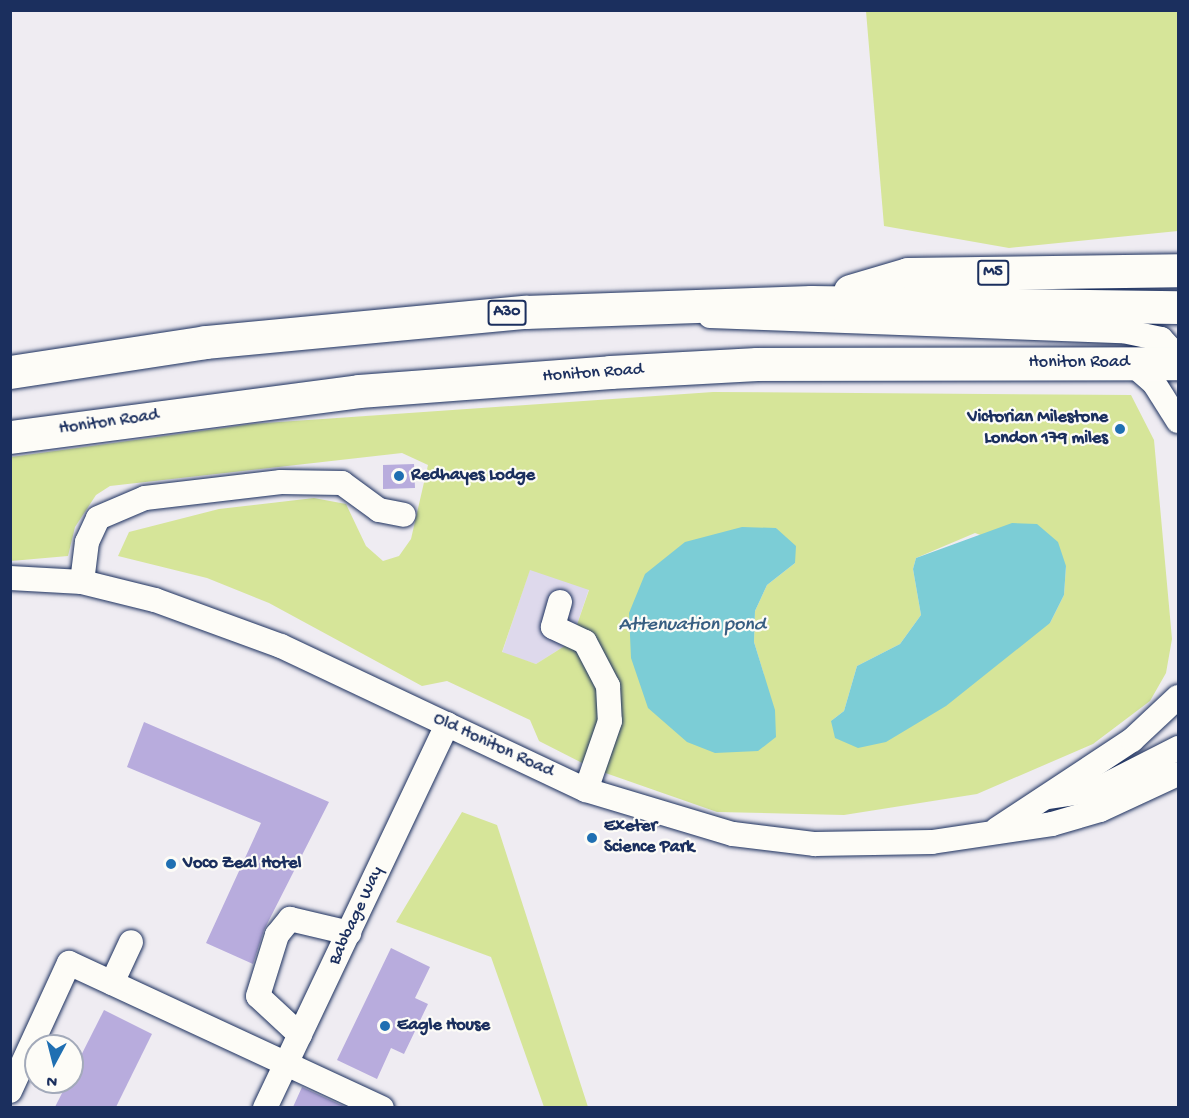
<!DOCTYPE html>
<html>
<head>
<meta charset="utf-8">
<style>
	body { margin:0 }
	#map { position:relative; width:1189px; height:1118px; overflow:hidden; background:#efecf2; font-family:"Gochi Hand",sans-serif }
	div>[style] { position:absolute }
	.built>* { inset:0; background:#ded9ec }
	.green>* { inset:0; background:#d6e599 }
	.water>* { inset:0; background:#7ccdd6 }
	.building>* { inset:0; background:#b8acdd }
	.roads { filter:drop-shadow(0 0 2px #1b2f5e) drop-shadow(0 0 2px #1b2f5e) }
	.minor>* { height:24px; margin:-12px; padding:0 12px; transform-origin:12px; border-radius:12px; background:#fdfcf7 }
	.highway>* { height:33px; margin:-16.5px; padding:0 16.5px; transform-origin:16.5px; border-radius:16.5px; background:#fdfcf7 }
	.dots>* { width:16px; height:16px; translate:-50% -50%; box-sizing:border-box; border:3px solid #fdfcf7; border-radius:50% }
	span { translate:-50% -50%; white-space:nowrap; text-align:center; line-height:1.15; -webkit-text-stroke:4.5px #fdfcf7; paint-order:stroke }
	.shield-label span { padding:2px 4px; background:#fdfcf7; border:2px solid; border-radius:4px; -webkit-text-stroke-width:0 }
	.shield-label { font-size:16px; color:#1b2f5e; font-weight:700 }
	.street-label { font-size:18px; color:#1b2f5e }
	.poi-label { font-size:18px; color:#1b2f5e; font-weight:700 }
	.right { translate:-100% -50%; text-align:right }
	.left { translate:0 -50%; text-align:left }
	.water-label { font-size:20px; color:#385e82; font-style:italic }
	.frame { position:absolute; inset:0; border:12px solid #1b2f5e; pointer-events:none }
	.north { position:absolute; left:24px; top:1034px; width:60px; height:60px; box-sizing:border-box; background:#fdfcf7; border:2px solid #a3aaba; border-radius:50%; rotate:187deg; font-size:16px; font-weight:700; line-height:24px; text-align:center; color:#1b2f5e }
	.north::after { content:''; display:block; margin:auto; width:21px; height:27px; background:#1f6fb2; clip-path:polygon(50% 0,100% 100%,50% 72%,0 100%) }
</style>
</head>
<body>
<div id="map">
	<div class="built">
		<div style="clip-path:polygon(530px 569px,589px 589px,571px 642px,536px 664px,502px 653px)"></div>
	</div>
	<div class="green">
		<div style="clip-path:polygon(866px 11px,1178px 11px,1178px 231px,1009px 248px,884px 226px)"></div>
		<div style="clip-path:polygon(evenodd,713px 392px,1131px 395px,1154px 440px,1172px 639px,1166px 673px,1150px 701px,1093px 744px,977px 794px,844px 815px,717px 812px,594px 769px,539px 741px,530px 720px,447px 681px,422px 686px,269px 603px,207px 578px,118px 556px,129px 532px,219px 509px,314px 498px,346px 504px,366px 546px,383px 561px,399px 556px,411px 539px,428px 465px,402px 453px,110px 486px,96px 495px,75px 527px,68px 556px,11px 561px,11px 457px,252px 424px,713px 392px,776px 528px,795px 563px,767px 585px,755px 611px,754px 642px,764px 675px,715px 753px,776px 528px,713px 392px,975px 533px,1066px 566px,1064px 595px,1050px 623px,831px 721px,844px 711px,857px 666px,900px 644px,921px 615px,913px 569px,916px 558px,975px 533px,713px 392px,530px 570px,589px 590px,571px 642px,536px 664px,502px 652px,530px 570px)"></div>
		<div style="clip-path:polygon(462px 812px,497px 825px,588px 1107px,544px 1107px,491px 957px,396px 922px)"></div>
	</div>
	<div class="water">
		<div style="clip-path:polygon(1012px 523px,1037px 524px,1058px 542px,1066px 566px,1064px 595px,1050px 623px,946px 706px,886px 742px,858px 748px,835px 738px,831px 721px,844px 711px,857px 666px,900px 644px,921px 615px,913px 569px,916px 558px)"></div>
		<div style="clip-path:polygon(742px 527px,776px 528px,796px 546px,795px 563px,767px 585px,755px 611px,754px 642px,775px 710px,776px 737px,758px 751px,715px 753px,687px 742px,648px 708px,631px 658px,629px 613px,645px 574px,685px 542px)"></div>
	</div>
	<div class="building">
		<div style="clip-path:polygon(414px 464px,415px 488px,383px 489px,383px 465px)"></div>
		<div style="clip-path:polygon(144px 722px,329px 802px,264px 930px,253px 964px,206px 943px,261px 823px,127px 767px)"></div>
		<div style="clip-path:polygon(391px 948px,430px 967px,415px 998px,428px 1004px,404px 1054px,391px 1048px,377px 1079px,337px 1060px)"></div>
		<div style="clip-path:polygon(104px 1010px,152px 1034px,116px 1107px,55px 1107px)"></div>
		<div style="clip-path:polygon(302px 1087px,339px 1104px,346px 1107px,293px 1107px)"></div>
	</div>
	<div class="roads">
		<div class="minor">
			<div style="left:710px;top:316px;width:413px;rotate:2.1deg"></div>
			<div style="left:1123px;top:331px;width:39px;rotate:12deg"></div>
			<div style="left:1161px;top:339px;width:25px;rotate:47deg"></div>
			<div style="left:1131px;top:363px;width:30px;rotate:41deg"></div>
			<div style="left:1154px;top:383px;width:45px;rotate:57.7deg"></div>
			<div style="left:10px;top:578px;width:72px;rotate:3.2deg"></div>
			<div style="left:82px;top:582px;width:75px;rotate:13.9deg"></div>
			<div style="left:155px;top:600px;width:134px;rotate:20.1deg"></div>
			<div style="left:281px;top:646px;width:337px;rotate:25.3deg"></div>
			<div style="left:586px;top:790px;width:153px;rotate:16.7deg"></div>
			<div style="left:733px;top:834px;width:83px;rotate:7deg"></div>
			<div style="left:815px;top:844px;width:117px;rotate:-1deg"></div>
			<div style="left:932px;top:842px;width:121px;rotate:-8.5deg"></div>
			<div style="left:1052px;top:824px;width:50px;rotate:-16.3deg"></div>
			<div style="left:1100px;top:810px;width:86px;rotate:-24.8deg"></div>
			<div style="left:82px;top:582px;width:40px;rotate:-82.9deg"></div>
			<div style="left:87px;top:542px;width:26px;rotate:-65deg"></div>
			<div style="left:98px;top:518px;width:51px;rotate:-23.1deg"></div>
			<div style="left:145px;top:498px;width:137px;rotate:-6.7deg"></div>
			<div style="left:281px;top:482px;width:61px;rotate:0.9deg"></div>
			<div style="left:342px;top:483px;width:46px;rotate:36.1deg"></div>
			<div style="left:379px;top:510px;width:25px;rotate:11deg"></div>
			<div style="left:560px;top:602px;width:26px;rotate:106deg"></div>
			<div style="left:553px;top:627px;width:35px;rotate:25deg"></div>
			<div style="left:585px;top:642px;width:50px;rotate:62.4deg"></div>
			<div style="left:608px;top:686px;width:35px;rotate:87deg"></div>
			<div style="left:610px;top:721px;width:73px;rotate:109.2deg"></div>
			<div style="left:1049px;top:797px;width:48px;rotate:-8.5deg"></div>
			<div style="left:1096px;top:790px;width:92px;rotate:-27.1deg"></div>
			<div style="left:997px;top:829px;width:162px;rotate:-33.4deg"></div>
			<div style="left:1132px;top:740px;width:63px;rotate:-43.1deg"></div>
			<div style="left:112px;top:983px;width:45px;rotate:-65.1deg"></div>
			<div style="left:300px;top:1035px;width:57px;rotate:-137.1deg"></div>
			<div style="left:258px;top:996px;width:64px;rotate:-72.7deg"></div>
			<div style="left:277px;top:935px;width:21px;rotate:-51deg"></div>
			<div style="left:290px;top:919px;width:61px;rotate:13.3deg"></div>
			<div style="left:10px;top:1091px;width:141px;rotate:-65.3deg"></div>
			<div style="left:69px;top:963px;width:345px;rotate:24.9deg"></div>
			<div style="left:265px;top:1108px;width:425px;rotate:-64.6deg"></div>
		</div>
		<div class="highway">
			<div style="left:850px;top:291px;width:60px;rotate:-16.3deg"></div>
			<div style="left:908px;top:274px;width:270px;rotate:-0.8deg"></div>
			<div style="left:10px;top:372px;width:197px;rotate:-8.7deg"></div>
			<div style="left:205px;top:342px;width:321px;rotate:-5.4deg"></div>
			<div style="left:525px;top:312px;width:286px;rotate:-2deg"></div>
			<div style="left:811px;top:302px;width:367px;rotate:0.8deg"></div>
			<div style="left:10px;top:437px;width:352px;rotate:-7.5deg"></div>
			<div style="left:359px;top:391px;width:252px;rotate:-4.3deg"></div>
			<div style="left:610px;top:372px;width:147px;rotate:-3.1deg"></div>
			<div style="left:757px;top:364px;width:421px;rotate:-0.1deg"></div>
		</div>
	</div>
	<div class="dots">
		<div style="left:1120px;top:429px;background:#1f6fb2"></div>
		<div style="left:399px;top:476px;background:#1f6fb2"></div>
		<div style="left:592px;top:838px;background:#1f6fb2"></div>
		<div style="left:171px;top:864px;background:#1f6fb2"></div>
		<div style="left:385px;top:1026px;background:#1f6fb2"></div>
	</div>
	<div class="shield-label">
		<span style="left:993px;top:273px">M5</span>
		<span style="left:507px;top:313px">A30</span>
	</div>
	<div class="street-label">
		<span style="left:1079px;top:363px">Honiton Road</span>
		<span style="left:593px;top:374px;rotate:-4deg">Honiton Road</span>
		<span style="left:109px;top:423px;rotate:-8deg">Honiton Road</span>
		<span style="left:493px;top:746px;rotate:25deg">Old Honiton Road</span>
		<span style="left:357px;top:916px;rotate:-65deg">Babbage Way</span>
	</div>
	<div class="poi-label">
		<span class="right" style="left:1108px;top:429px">Victorian Milestone<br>London 179 miles</span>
		<span class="left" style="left:411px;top:476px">Redhayes Lodge</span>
		<span class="left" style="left:604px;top:838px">Exeter<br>Science Park</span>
		<span class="left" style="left:183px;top:864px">Voco Zeal Hotel</span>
		<span class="left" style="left:397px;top:1026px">Eagle House</span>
	</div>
	<div class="water-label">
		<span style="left:692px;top:625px">Attenuation pond</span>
	</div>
	<div class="frame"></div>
	<div class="north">N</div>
</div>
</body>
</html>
